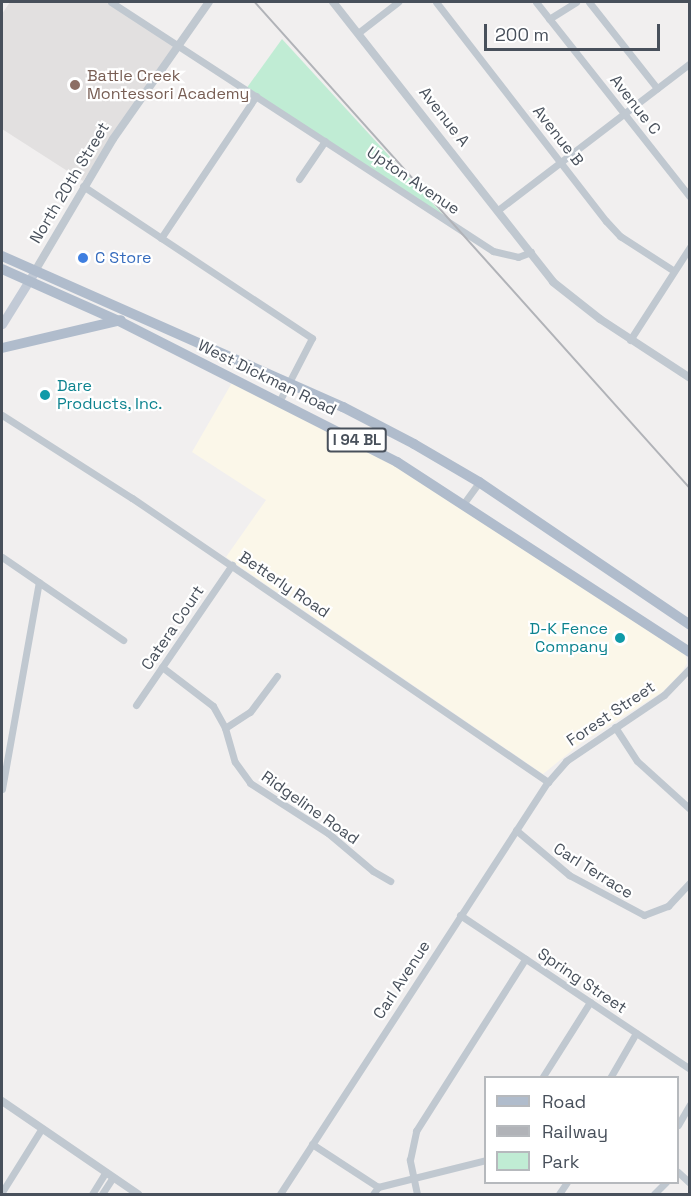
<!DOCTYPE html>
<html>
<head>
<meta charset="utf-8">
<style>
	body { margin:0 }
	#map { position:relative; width:691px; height:1196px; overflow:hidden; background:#f1efef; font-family:"Space Grotesk",sans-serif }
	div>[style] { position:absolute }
	.commercial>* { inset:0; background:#fbf7e9 }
	.education>* { inset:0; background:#e2e0e0 }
	.green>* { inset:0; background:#c0ecd4 }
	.minor>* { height:7px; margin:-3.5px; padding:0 3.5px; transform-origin:3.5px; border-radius:3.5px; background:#c0c8d0 }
	.tertiary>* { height:8px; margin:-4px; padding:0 4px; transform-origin:4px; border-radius:4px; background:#c0c8d0 }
	.secondary>* { height:9px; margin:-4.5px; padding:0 4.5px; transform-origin:4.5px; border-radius:4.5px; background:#c2cad6 }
	.primary>* { height:10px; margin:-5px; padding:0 5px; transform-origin:5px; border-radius:5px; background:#b0bccc }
	.rail>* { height:1.5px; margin:-0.75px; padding:0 0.75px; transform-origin:0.75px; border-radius:0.75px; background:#b1b3b8 }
	.dots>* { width:16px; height:16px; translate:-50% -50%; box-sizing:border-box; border:3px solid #fff; border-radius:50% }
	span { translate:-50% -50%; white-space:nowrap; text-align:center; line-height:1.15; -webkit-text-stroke:4.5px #fff; paint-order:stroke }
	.shield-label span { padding:2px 4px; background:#fff; border:2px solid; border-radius:4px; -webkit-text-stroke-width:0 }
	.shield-label { font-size:15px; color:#48505b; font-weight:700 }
	.education-label { font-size:16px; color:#785e54 }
	.left { translate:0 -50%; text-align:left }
	.street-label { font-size:16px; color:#48505b }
	.shop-label { font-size:16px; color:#366cbe }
	.culture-label { font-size:16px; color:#0d838f }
	.right { translate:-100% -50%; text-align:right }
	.frame { position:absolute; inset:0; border:3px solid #48505b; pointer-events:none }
	.legend { position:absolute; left:484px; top:1076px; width:195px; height:108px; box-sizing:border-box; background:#fff; border:2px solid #b6b9bd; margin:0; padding:8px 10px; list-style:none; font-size:18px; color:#48505b }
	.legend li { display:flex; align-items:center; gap:12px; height:30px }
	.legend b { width:30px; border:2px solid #b6b9bd }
	.scale { position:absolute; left:484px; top:24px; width:176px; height:27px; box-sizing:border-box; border:3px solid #48505b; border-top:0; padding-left:8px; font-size:18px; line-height:21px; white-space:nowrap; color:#48505b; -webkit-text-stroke:4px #fff; paint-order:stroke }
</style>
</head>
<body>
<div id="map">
	<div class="commercial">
		<div style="clip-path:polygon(233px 381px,384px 457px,685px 654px,687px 663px,682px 672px,662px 692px,580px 744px,543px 774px,226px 557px,266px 500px,192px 452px)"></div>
	</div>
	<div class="education">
		<div style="clip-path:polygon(10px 2px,106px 2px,174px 46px,83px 181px,2px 129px,2px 14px)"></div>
	</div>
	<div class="green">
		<div style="clip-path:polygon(282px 39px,448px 220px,246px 89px)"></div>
	</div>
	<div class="minor">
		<div style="left:111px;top:2px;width:456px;rotate:33.1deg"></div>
		<div style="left:493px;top:251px;width:26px;rotate:13deg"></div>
		<div style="left:518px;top:257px;width:14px;rotate:-21deg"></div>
		<div style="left:436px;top:2px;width:277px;rotate:52.2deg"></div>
		<div style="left:606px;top:221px;width:21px;rotate:47deg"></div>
		<div style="left:620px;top:236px;width:64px;rotate:32.9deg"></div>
		<div style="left:536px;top:2px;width:248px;rotate:51.7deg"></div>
		<div style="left:589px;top:2px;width:110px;rotate:51.7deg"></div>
		<div style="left:549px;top:19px;width:32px;rotate:-32deg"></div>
		<div style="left:358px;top:33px;width:51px;rotate:-37.8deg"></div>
		<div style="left:299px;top:179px;width:46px;rotate:-55.6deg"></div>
		<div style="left:83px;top:186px;width:275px;rotate:33.6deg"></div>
		<div style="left:312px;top:338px;width:70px;rotate:117.3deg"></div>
		<div style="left:498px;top:210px;width:242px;rotate:-37.4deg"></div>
		<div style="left:161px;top:238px;width:171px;rotate:-56.2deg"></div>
		<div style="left:630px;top:340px;width:111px;rotate:-57.2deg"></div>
		<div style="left:2px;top:415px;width:154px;rotate:32.6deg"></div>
		<div style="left:132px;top:498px;width:504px;rotate:34.32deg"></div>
		<div style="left:464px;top:503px;width:26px;rotate:-54deg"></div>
		<div style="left:2px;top:557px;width:147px;rotate:34.4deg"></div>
		<div style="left:162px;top:667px;width:64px;rotate:37.4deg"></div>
		<div style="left:213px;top:706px;width:25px;rotate:61deg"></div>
		<div style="left:225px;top:728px;width:35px;rotate:74deg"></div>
		<div style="left:235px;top:762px;width:26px;rotate:54deg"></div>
		<div style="left:250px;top:783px;width:93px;rotate:32.7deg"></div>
		<div style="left:328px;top:833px;width:59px;rotate:40.2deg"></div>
		<div style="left:373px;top:871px;width:20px;rotate:30deg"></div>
		<div style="left:136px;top:705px;width:170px;rotate:-55.6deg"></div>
		<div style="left:615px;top:727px;width:40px;rotate:57.1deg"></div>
		<div style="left:637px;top:761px;width:72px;rotate:42.2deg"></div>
		<div style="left:225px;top:728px;width:30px;rotate:-33deg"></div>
		<div style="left:250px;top:712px;width:45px;rotate:-53.1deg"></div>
		<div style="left:2px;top:789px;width:210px;rotate:-79.9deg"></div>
		<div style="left:516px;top:830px;width:70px;rotate:40.3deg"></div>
		<div style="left:569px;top:875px;width:85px;rotate:28.1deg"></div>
		<div style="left:644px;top:915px;width:26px;rotate:-21deg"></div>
		<div style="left:668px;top:906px;width:33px;rotate:-47deg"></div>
		<div style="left:460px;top:915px;width:277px;rotate:33.8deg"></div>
		<div style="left:542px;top:1078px;width:90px;rotate:-57.7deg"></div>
		<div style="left:610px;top:1078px;width:52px;rotate:-60deg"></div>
		<div style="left:678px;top:1125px;width:24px;rotate:-60deg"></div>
		<div style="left:312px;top:1144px;width:79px;rotate:33.1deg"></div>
		<div style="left:678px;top:1172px;width:16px;rotate:43deg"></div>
		<div style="left:2px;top:1192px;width:75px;rotate:-58deg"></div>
		<div style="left:92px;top:1194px;width:26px;rotate:-58deg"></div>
		<div style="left:102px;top:1194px;width:20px;rotate:-57deg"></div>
		<div style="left:280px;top:1194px;width:491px;rotate:-57deg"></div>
		<div style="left:548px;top:782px;width:28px;rotate:-49deg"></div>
		<div style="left:566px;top:761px;width:118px;rotate:-34deg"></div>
		<div style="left:664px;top:695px;width:37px;rotate:-46deg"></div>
		<div style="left:373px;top:1194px;width:9px;rotate:-54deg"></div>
		<div style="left:378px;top:1187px;width:111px;rotate:-14deg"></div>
		<div style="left:417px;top:1194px;width:35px;rotate:-102deg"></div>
		<div style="left:410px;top:1160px;width:30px;rotate:-78deg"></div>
		<div style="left:416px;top:1131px;width:204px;rotate:-57.6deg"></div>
		<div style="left:559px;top:1194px;width:14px;rotate:-56deg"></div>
		<div style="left:654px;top:1194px;width:17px;rotate:-45deg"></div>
	</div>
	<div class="tertiary">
		<div style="left:333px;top:2px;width:356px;rotate:51.8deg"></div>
		<div style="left:553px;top:282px;width:60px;rotate:38.2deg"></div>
		<div style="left:600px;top:319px;width:108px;rotate:33.2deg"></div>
		<div style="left:35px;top:271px;width:153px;rotate:-59.4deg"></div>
		<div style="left:113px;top:139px;width:167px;rotate:-55deg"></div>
		<div style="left:2px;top:1101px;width:165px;rotate:34.4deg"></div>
	</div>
	<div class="secondary">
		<div style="left:2px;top:324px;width:62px;rotate:-58.1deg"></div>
	</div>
	<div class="primary">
		<div style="left:2px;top:256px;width:373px;rotate:23.9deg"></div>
		<div style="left:343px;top:407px;width:80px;rotate:27.5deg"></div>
		<div style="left:414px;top:444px;width:75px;rotate:30.3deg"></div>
		<div style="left:479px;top:482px;width:255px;rotate:34.1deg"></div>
		<div style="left:2px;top:269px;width:128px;rotate:24deg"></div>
		<div style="left:119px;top:321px;width:312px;rotate:26.9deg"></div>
		<div style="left:397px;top:462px;width:349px;rotate:33deg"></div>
		<div style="left:2px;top:348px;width:122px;rotate:-13.2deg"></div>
	</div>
	<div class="rail">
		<div style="left:255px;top:2px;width:652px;rotate:48.17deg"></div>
	</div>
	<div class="dots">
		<div style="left:75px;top:85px;background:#8d6e63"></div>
		<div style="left:83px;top:258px;background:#3f7fe0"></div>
		<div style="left:45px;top:395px;background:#0f9aa8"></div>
		<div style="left:620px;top:638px;background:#0f9aa8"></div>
	</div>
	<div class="shield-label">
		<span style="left:357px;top:440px">I 94 BL</span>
	</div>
	<div class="education-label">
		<span class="left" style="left:87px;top:85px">Battle Creek<br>Montessori Academy</span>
	</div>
	<div class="street-label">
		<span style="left:635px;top:105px;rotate:52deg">Avenue C</span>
		<span style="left:444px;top:117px;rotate:52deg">Avenue A</span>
		<span style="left:558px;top:136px;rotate:52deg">Avenue B</span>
		<span style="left:413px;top:181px;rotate:34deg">Upton Avenue</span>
		<span style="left:70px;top:183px;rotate:-59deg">North 20th Street</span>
		<span style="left:267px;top:378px;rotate:26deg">West Dickman Road</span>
		<span style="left:284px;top:585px;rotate:34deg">Betterly Road</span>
		<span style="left:173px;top:628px;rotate:-56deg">Catera Court</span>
		<span style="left:611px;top:714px;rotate:-34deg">Forest Street</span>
		<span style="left:310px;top:808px;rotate:35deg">Ridgeline Road</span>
		<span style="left:593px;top:871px;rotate:32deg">Carl Terrace</span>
		<span style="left:402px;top:980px;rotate:-57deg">Carl Avenue</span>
		<span style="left:582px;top:981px;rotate:34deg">Spring Street</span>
	</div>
	<div class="shop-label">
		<span class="left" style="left:95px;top:258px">C Store</span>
	</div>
	<div class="culture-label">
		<span class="left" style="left:57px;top:395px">Dare<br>Products, Inc.</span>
		<span class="right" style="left:608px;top:638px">D-K Fence<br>Company</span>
	</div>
	<div class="frame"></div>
	<ul class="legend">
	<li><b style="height:8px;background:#b0bccc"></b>Road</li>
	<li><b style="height:8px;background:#b1b3b8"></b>Railway</li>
	<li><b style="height:16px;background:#c0ecd4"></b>Park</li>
	</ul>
	<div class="scale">200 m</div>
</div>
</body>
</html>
